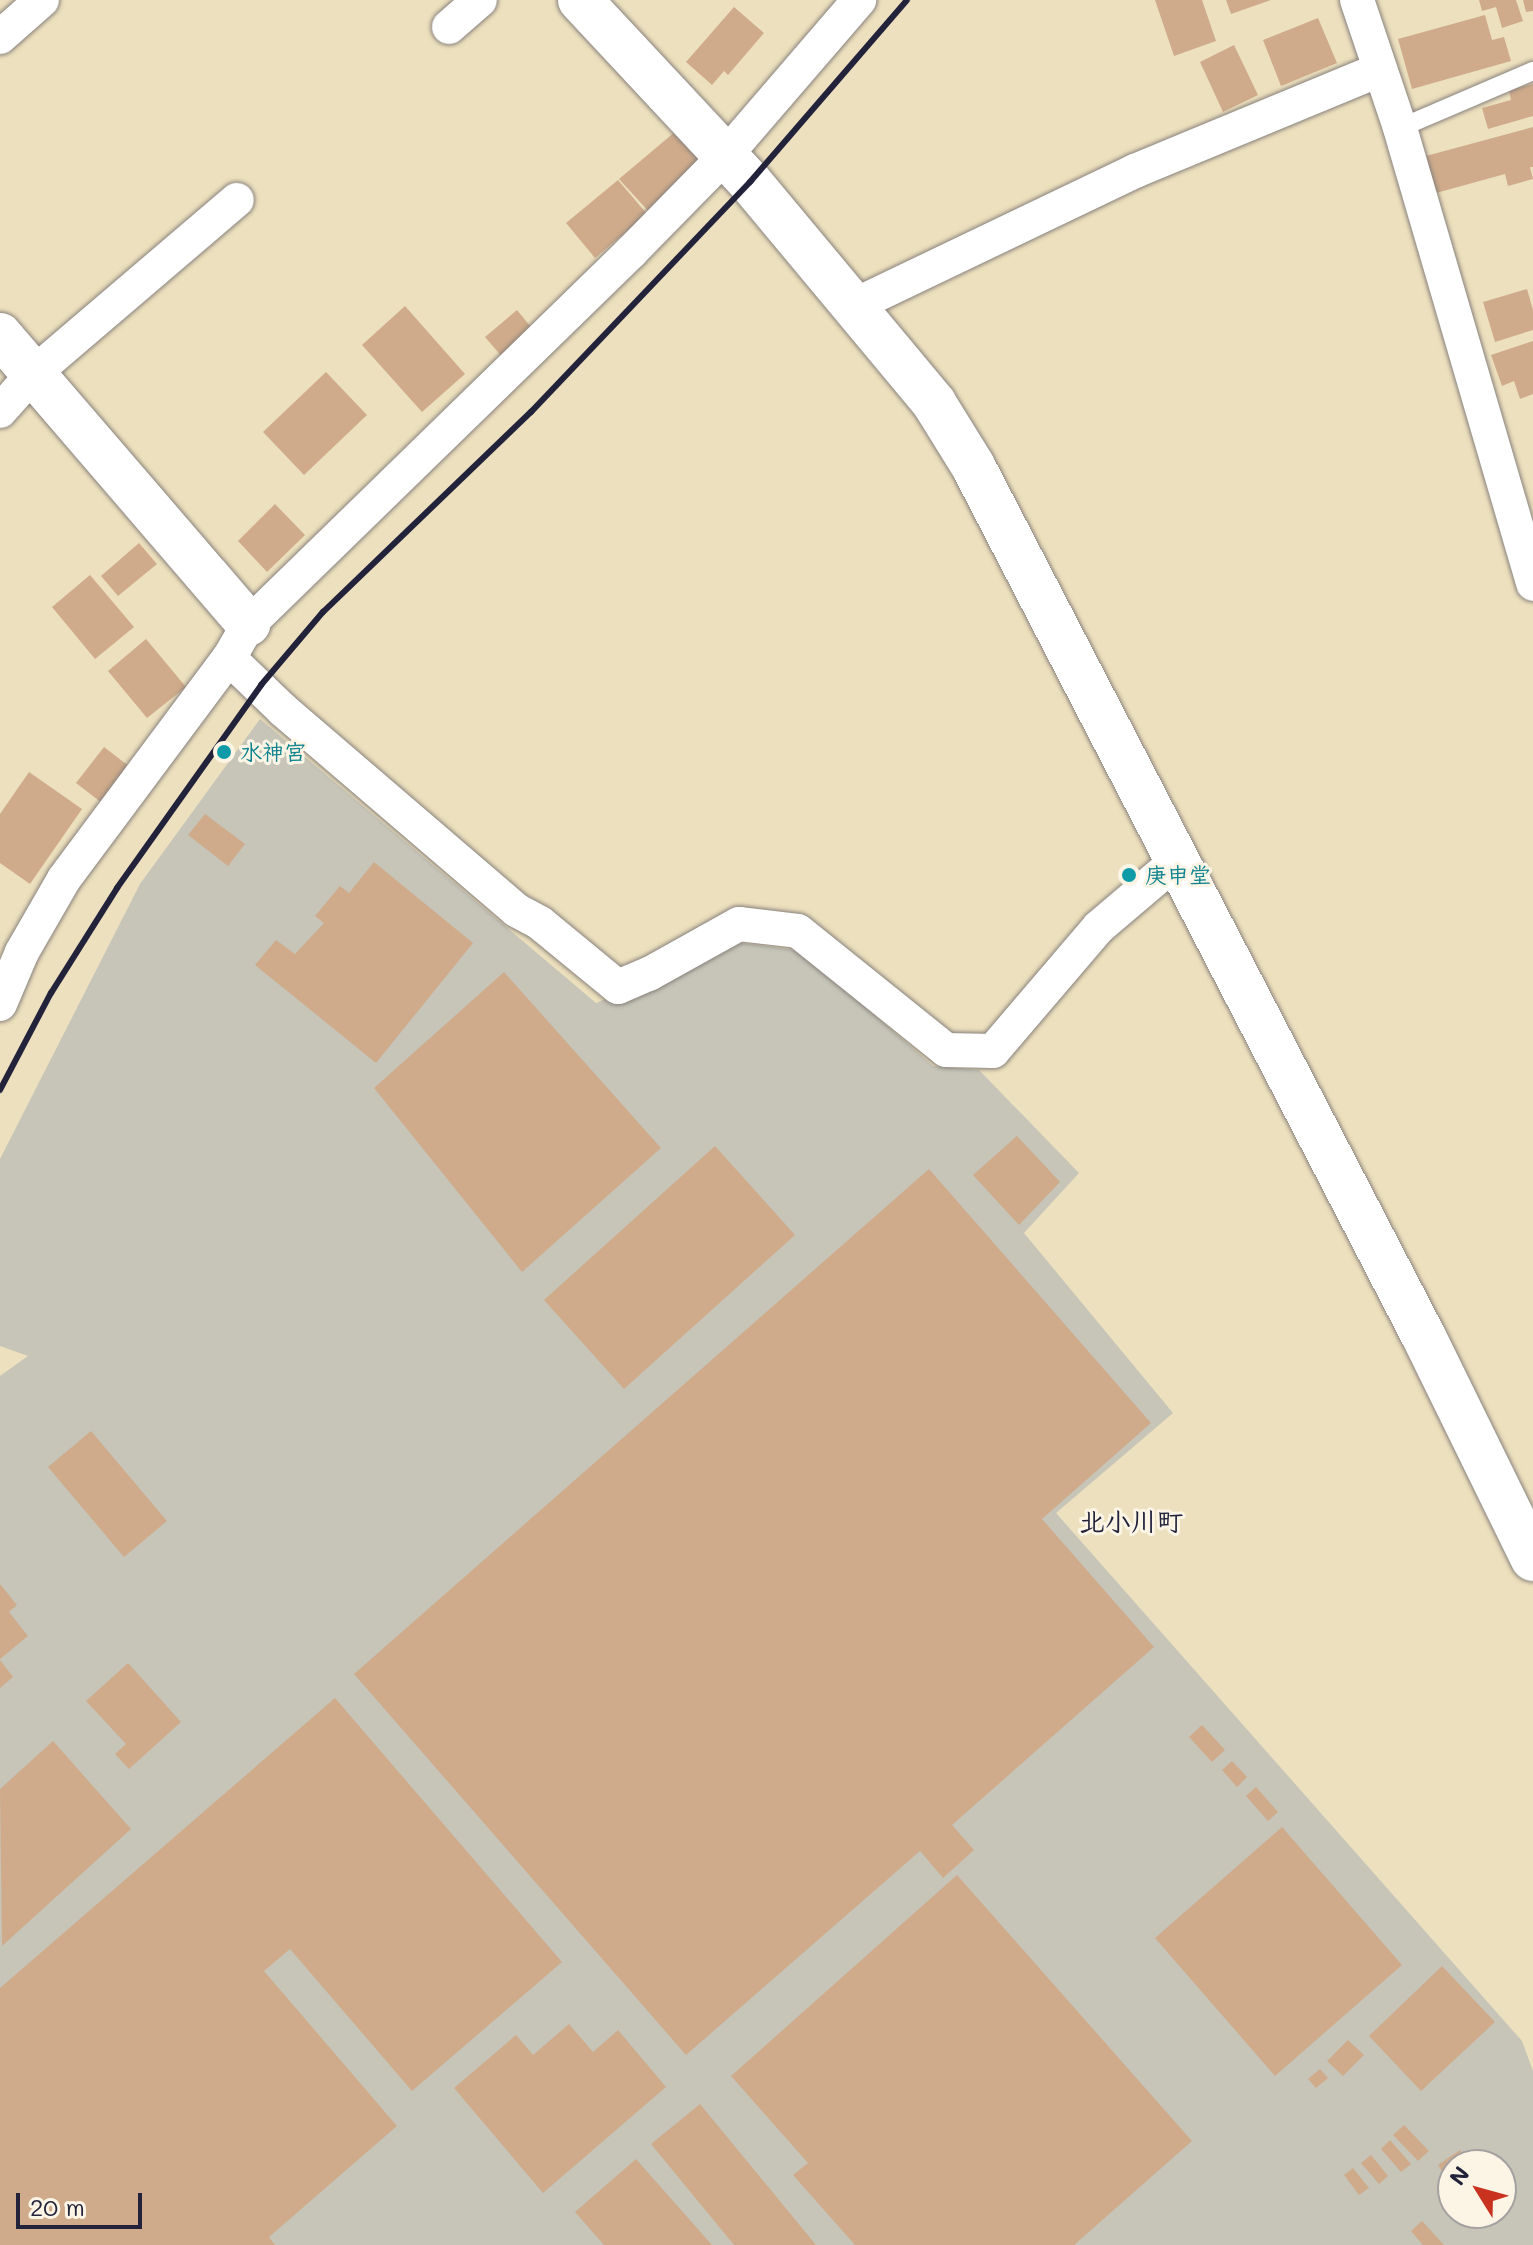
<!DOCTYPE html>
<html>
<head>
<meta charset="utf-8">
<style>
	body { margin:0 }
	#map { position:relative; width:1533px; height:2245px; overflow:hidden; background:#ede0be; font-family:Mali,"Klee One",sans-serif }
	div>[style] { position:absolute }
	.industrial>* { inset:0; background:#c6c5b8 }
	.building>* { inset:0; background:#cfab8b }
	.roads { filter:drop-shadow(0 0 2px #88817c) drop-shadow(0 0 2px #88817c) }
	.service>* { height:18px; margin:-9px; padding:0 9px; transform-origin:9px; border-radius:9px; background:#fff }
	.minor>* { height:34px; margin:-17px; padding:0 17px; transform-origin:17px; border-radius:17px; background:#fff }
	.tertiary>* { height:44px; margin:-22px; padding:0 22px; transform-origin:22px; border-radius:22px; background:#fff }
	.rail>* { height:6px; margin:-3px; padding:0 3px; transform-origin:3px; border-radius:3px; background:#22223b }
	.dots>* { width:22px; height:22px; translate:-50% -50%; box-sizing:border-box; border:4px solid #fcf5e5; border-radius:50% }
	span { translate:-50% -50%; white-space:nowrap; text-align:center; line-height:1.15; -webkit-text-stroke:6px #fcf5e5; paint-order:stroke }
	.culture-label { font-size:22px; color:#0d838f; font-weight:700 }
	.left { translate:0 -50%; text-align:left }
	.quarter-label { font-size:26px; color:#22223b; font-weight:700 }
	.north { position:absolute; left:1437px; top:2149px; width:80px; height:80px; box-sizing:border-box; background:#fcf5e5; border:2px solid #a5a1a1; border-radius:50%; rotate:307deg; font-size:22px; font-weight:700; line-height:32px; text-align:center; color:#22223b }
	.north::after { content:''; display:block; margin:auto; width:28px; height:36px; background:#c8321e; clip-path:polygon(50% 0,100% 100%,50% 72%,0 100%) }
	.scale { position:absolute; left:16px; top:2193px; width:126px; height:36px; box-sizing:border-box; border:4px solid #22223b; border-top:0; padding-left:10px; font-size:24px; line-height:28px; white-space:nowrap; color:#22223b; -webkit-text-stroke:6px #fcf5e5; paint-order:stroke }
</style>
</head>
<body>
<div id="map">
	<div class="industrial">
		<div style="clip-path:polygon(evenodd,260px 719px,596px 1003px,741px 943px,801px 951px,933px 1066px,979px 1070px,1079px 1173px,1024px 1233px,1173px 1413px,1056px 1513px,1522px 2041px,1533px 2071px,1533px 2245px,0 2245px,0 1376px,28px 1356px,0 1346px,0 1159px,140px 884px,260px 719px,1453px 2165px,1501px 2165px,1501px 2213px,1453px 2213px,1453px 2165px)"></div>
	</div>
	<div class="building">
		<div style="clip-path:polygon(1155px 0,1202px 0,1216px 41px,1174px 56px)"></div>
		<div style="clip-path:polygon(1226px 0,1271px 0,1231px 14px)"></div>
		<div style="clip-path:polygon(1479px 0,1516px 0,1523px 21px,1502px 28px,1496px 7px,1482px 11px)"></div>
		<div style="clip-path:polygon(1523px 0,1533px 0,1533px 11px,1526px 12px)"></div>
		<div style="clip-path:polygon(734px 7px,764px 33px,728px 75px,724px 71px,712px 85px,686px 62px)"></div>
		<div style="clip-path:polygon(1485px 15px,1492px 40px,1504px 37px,1511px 61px,1412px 89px,1398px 39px)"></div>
		<div style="clip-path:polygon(1318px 18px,1337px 63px,1281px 86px,1263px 40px)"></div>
		<div style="clip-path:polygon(1234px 45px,1258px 95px,1223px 112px,1200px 62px)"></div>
		<div style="clip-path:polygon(1533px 84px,1533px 116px,1488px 129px,1482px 108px,1511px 100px,1509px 90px)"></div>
		<div style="clip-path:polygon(1533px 127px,1533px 167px,1530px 167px,1533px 179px,1508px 186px,1505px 174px,1436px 193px,1426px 156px)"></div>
		<div style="clip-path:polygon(676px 131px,698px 155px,696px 174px,651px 214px,619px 179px)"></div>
		<div style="clip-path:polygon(618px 180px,647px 214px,595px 258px,566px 223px)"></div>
		<div style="clip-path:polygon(1527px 289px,1533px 310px,1533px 330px,1495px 342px,1483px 302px)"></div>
		<div style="clip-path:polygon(405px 306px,465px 374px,422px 412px,362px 345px)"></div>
		<div style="clip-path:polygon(517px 310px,535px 332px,504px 359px,485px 337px)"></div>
		<div style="clip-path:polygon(1533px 341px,1533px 394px,1520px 399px,1514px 381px,1502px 386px,1491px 355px)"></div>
		<div style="clip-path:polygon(326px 372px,367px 415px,304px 475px,263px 432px)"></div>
		<div style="clip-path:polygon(275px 504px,305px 535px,267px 572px,238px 541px)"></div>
		<div style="clip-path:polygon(139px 543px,157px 564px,118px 596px,101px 576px)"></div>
		<div style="clip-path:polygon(90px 575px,134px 627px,95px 659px,52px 607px)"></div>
		<div style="clip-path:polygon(146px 639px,186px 687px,147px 718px,108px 671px)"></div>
		<div style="clip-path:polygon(104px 747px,130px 767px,102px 803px,76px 783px)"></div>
		<div style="clip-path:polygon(29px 772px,82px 809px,30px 884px,0 863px,0 814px)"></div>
		<div style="clip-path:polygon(205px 814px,245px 844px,228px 866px,188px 835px)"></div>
		<div style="clip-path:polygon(374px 862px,473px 943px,376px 1063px,255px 965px,276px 940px,295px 954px,324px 923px,315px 916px,340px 886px,349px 893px)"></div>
		<div style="clip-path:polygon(504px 972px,661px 1148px,522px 1272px,374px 1088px)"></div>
		<div style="clip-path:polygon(1017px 1136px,1060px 1182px,1019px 1225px,973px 1175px)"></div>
		<div style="clip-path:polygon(715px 1146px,795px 1235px,624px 1389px,544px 1300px)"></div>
		<div style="clip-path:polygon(929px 1169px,1151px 1423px,1042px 1519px,1154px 1647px,952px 1825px,974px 1850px,943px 1878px,920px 1851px,686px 2055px,354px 1674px)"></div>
		<div style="clip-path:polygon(91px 1431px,167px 1521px,124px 1557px,48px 1467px)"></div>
		<div style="clip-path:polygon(0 1584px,17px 1605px,9px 1612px,28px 1636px,0 1659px)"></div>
		<div style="clip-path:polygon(0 1660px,13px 1677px,0 1688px)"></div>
		<div style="clip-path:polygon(128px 1663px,181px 1722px,129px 1769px,115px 1754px,126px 1744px,86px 1701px)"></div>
		<div style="clip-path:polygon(335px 1698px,562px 1962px,412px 2091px,290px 1949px,264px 1971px,397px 2126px,269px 2237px,275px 2245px,0 2245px,0 1988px)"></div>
		<div style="clip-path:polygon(1202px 1725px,1225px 1750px,1212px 1762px,1189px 1737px)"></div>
		<div style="clip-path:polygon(53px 1741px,131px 1829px,2px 1946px,0 1789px)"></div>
		<div style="clip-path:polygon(1232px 1761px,1247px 1777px,1237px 1787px,1222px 1770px)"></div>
		<div style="clip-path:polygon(1256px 1787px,1278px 1812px,1268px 1821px,1246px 1796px)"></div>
		<div style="clip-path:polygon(1282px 1827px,1402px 1965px,1275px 2076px,1155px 1938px)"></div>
		<div style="clip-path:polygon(957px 1875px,1192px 2141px,1074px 2245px,855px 2245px,793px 2175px,808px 2163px,731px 2076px)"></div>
		<div style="clip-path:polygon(1442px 1966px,1495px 2022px,1421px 2091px,1369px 2036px)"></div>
		<div style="clip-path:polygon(569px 2024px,593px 2052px,618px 2030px,666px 2087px,543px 2193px,454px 2088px,516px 2035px,533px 2055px)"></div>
		<div style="clip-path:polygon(1348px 2040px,1364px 2055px,1343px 2076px,1327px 2061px)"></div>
		<div style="clip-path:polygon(1320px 2069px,1328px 2078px,1316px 2088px,1308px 2079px)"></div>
		<div style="clip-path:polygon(700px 2104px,816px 2245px,734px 2245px,651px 2144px)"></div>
		<div style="clip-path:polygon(1404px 2125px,1429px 2151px,1418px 2161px,1393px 2135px)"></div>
		<div style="clip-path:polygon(1390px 2140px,1411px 2164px,1401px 2172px,1381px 2149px)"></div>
		<div style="clip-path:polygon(1460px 2150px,1469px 2165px,1453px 2165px,1453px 2188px,1438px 2165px)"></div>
		<div style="clip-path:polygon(1371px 2155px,1388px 2176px,1379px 2184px,1361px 2163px)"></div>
		<div style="clip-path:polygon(636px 2159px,712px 2245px,604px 2245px,575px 2212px)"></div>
		<div style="clip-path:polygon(1353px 2168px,1369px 2188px,1359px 2195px,1344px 2175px)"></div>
		<div style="clip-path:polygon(1422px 2221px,1444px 2245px,1423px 2245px,1411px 2231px)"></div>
	</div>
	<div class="roads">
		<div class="service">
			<div style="left:1400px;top:128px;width:145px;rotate:-23.2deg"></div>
		</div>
		<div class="minor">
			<div style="left:1357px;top:0;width:135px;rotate:71.4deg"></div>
			<div style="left:1400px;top:128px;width:475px;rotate:73.7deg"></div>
			<div style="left:449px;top:27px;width:41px;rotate:-41.1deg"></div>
			<div style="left:0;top:37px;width:56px;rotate:-41.4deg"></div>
			<div style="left:851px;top:307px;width:315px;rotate:-25.6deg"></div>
			<div style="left:1135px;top:171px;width:264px;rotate:-22.5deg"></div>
			<div style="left:0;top:411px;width:50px;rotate:-48.3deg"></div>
			<div style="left:33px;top:374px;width:268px;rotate:-40.5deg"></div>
			<div style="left:229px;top:658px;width:75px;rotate:43.9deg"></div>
			<div style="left:283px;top:710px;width:307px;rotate:40.6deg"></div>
			<div style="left:516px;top:910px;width:27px;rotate:28deg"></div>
			<div style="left:540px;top:923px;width:101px;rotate:39.4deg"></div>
			<div style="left:618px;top:987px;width:34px;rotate:-23deg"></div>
			<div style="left:649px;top:974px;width:103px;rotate:-29.1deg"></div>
			<div style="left:739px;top:924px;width:59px;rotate:6.8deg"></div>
			<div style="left:798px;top:931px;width:190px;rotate:38.8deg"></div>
			<div style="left:946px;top:1050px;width:47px;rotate:1.2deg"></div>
			<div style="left:993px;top:1051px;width:163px;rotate:-49.5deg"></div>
			<div style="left:1099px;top:927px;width:105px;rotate:-40.4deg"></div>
			<div style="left:0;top:1004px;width:56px;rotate:-67.1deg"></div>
			<div style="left:22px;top:952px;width:84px;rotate:-60.1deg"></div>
			<div style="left:64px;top:879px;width:276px;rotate:-53.3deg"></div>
			<div style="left:229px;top:658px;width:39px;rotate:-60deg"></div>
			<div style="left:249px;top:624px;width:535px;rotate:-44.24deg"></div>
			<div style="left:632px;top:251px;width:133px;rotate:-45.6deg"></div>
			<div style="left:725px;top:156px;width:206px;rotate:-49.3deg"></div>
		</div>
		<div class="tertiary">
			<div style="left:580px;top:0;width:249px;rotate:47deg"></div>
			<div style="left:750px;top:182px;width:288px;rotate:50.2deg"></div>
			<div style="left:934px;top:403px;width:74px;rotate:58.2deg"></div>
			<div style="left:973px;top:466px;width:983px;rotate:62.63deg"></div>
			<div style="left:1425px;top:1339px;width:245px;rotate:63.9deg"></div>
			<div style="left:0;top:335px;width:381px;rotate:49.3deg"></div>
		</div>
	</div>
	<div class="rail">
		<div style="left:0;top:1090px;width:110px;rotate:-62.3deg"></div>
		<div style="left:51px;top:993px;width:124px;rotate:-57.8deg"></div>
		<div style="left:117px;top:888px;width:249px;rotate:-54.6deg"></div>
		<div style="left:261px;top:685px;width:96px;rotate:-49.7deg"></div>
		<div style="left:323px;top:612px;width:289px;rotate:-43.9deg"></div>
		<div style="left:531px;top:412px;width:318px;rotate:-46.4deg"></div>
		<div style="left:750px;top:182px;width:240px;rotate:-49.2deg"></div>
	</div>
	<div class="dots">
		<div style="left:224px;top:752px;background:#0f9aa8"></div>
		<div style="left:1129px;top:875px;background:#0f9aa8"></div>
	</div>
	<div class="culture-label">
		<span class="left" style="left:240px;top:752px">水神宮</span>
		<span class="left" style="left:1145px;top:875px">庚申堂</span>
	</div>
	<div class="quarter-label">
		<span style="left:1131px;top:1522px">北小川町</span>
	</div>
	<div class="north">N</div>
	<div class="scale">20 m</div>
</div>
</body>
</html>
